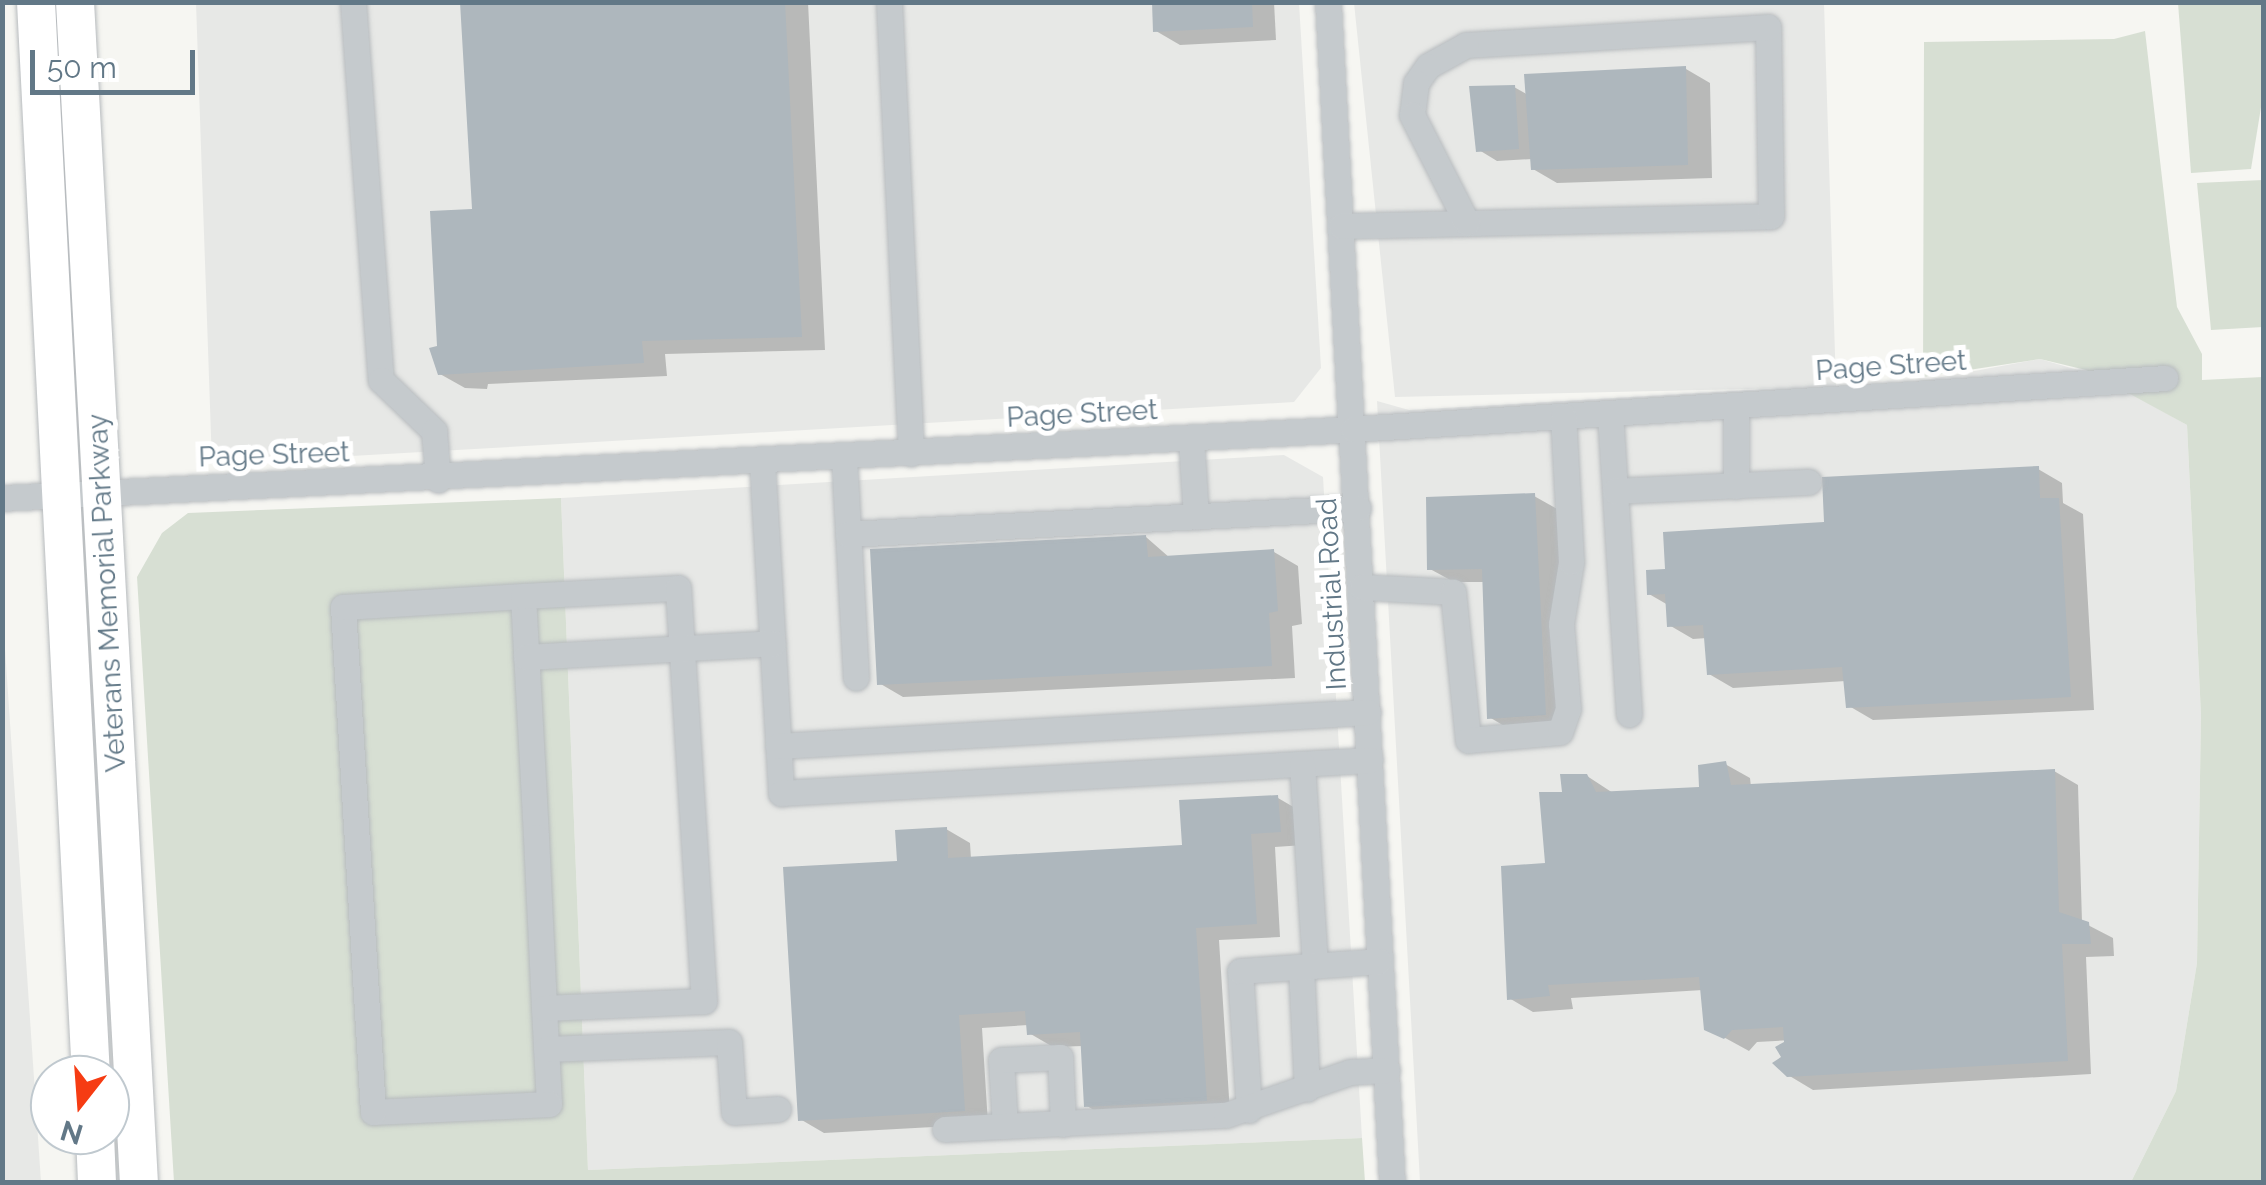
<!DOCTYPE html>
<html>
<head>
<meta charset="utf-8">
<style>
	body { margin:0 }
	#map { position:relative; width:2266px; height:1185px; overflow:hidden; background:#f6f6f2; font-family:Raleway,sans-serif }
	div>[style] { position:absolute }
	.built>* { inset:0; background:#e7e8e6 }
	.green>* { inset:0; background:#d7dfd3 }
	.shadow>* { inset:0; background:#0003 }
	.building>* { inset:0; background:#aeb7bd }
	.roads { filter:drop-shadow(0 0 2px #b7bbbe) drop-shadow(0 0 2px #b7bbbe) }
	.minor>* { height:25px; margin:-12.5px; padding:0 12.5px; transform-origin:12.5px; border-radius:12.5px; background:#c5cacd }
	.highway>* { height:38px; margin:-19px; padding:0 19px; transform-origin:19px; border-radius:19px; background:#fff }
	span { translate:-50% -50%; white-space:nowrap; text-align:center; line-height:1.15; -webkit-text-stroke:10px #fff; paint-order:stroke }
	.street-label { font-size:28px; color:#627887 }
	.frame { position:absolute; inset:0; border:5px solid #627887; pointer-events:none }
	.north { position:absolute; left:30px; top:1055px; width:100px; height:100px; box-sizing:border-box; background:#fff; border:2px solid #c0c9cf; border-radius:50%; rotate:197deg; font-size:28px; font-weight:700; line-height:40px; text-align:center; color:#627887 }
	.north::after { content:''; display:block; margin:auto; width:35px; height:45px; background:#f63c13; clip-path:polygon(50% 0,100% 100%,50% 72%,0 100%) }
	.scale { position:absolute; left:30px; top:50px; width:165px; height:45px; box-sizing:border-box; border:5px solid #627887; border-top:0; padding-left:12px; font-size:30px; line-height:35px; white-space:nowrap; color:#627887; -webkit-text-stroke:8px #fff; paint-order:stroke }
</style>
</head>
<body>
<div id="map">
	<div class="built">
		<div style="clip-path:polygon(196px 3px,1299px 3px,1321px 368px,1294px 402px,212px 464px)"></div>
		<div style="clip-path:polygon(1354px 3px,1824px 3px,1836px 386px,1915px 382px,2040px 359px,2102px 377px,2187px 425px,2201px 715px,2197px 963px,2176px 1091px,2131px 1182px,1420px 1182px,1377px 401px,1409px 410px,1786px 388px,1395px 397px)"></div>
		<div style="clip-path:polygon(1284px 455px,1323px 477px,1362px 1138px,588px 1170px,561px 498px)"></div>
		<div style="clip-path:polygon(2px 619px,3px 619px,41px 1182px,3px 1182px)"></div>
	</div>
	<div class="green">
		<div style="clip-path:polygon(2178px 3px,2263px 3px,2263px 95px,2251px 169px,2191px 173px)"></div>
		<div style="clip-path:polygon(2145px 31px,2177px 307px,2202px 354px,2202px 380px,2263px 377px,2263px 1182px,2131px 1182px,2176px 1091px,2197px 963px,2201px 715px,2187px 425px,2086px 370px,2040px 359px,1923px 377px,1924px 42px,2114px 39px)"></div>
		<div style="clip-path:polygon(2263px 180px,2263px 327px,2211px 330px,2197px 183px)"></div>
		<div style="clip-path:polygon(561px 498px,588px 1170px,1362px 1138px,1365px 1182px,174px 1182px,137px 577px,162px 533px,188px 513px)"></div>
	</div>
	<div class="shadow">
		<div style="clip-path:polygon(462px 2px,808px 2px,825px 350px,665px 354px,667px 376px,488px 384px,487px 389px,465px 388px,440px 374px,432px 350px,440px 348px,474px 212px)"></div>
		<div style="clip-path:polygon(1154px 2px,1274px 2px,1276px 40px,1180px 45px,1156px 31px)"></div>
		<div style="clip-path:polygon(1686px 69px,1710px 83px,1712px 178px,1557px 183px,1533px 169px,1532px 159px,1497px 161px,1479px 150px,1514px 87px,1528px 95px)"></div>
		<div style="clip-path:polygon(2038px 469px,2062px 483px,2063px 503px,2083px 514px,2094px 710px,1873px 720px,1849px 706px,1846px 681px,1733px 688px,1709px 674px,1707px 638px,1693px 639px,1669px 625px,1668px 605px,1649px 594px,1668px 572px)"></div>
		<div style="clip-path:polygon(1534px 496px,1559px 510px,1570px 728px,1513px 731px,1489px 717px,1485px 582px,1454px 582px,1430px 569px)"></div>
		<div style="clip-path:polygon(1146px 537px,1170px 558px,1274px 552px,1298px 566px,1302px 624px,1292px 626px,1295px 678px,903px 697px,879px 683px)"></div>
		<div style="clip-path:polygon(1725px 764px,1750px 778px,1751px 787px,2054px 771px,2078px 785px,2082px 922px,2113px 938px,2114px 956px,2086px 957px,2091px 1074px,1813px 1090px,1788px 1075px,1784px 1057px,1792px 1040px,1757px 1042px,1749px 1051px,1707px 1028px,1703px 990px,1571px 998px,1573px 1009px,1533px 1012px,1509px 998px,1565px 794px,1587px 776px,1613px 793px,1701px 789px)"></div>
		<div style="clip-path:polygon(1278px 798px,1302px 812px,1304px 845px,1275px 847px,1280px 937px,1219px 940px,1230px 1113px,1111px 1120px,1087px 1106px,1083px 1046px,1053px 1047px,1029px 1033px,1028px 1025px,982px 1028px,988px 1124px,824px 1133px,800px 1119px,900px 863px,946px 829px,970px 843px,971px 859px,1185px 847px)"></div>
	</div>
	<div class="building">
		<div style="clip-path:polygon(460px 2px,785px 2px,802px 337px,642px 341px,644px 363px,438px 375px,429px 348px,437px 346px,430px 211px,472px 209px)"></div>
		<div style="clip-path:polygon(1152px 2px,1252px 2px,1253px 27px,1153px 32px)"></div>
		<div style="clip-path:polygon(1686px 66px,1688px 165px,1531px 170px,1524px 74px)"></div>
		<div style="clip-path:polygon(1515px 85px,1519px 149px,1476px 152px,1469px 86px)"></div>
		<div style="clip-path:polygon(2039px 466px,2040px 498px,2059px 498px,2071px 697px,1846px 708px,1842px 667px,1707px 675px,1703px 625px,1667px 627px,1665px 594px,1647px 595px,1646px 570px,1665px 569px,1663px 532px,1824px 522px,1822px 477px)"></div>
		<div style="clip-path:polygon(1535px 493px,1546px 715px,1487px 719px,1482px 569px,1427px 570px,1426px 497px)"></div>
		<div style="clip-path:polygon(1146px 535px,1148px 557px,1274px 549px,1278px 611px,1269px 613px,1272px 666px,877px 685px,870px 549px)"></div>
		<div style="clip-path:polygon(1726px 761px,1731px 785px,2055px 769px,2059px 912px,2089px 922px,2091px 944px,2062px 944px,2068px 1061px,1787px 1077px,1772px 1063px,1781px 1057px,1775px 1047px,1784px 1042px,1783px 1027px,1732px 1030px,1724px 1039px,1704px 1030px,1699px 977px,1548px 985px,1550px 996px,1507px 1000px,1501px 866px,1545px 863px,1539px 792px,1562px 792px,1560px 774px,1587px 774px,1596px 792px,1699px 787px,1698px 765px)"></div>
		<div style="clip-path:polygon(1278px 795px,1281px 832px,1251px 834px,1257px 924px,1196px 928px,1207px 1101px,1084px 1107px,1080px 1032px,1027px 1035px,1025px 1011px,959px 1015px,965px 1111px,798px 1121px,783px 867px,897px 861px,895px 830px,947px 827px,948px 858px,1182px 845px,1179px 800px)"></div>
	</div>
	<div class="roads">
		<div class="minor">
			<div style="left:353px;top:2px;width:379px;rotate:85.8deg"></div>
			<div style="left:381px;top:380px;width:74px;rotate:43.9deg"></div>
			<div style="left:434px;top:431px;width:49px;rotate:85.3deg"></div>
			<div style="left:889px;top:2px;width:452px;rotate:87.2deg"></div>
			<div style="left:1328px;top:2px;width:1182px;rotate:86.9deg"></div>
			<div style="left:1341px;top:226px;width:430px;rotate:-1.3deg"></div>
			<div style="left:1771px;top:216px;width:189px;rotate:-90.9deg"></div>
			<div style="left:1768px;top:27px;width:303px;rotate:176.6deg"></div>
			<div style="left:1466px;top:45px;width:43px;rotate:151.1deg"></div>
			<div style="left:1428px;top:66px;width:21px;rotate:125deg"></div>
			<div style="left:1416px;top:83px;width:32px;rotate:97deg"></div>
			<div style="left:1412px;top:115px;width:121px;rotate:63deg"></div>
			<div style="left:1736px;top:406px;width:80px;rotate:90deg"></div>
			<div style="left:1610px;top:413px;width:302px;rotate:86.4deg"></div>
			<div style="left:1191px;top:438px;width:79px;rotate:86.4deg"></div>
			<div style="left:844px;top:457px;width:221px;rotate:86.9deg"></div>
			<div style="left:762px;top:461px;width:333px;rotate:86.7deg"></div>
			<div style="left:781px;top:793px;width:590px;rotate:-3.21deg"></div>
			<div style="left:1615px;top:491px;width:194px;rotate:-2.7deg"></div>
			<div style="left:2px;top:498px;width:1353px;rotate:-2.92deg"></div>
			<div style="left:1353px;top:429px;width:814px;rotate:-3.59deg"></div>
			<div style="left:848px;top:534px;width:511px;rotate:-2.92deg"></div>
			<div style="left:1362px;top:587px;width:91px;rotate:3.1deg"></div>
			<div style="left:1453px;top:592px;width:149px;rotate:84.2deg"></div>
			<div style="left:1468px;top:740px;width:92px;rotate:-5deg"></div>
			<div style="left:1560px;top:732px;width:24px;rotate:-71deg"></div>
			<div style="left:1568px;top:709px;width:85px;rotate:-94.7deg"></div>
			<div style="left:1561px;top:624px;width:63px;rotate:-80.8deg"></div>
			<div style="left:1571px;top:562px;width:146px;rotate:-93.1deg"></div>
			<div style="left:523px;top:596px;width:241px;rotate:86.9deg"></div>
			<div style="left:536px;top:837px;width:171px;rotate:87.3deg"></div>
			<div style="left:544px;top:1008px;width:96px;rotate:87deg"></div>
			<div style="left:549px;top:1104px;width:176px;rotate:177.4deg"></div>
			<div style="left:373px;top:1112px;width:506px;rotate:-93.4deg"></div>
			<div style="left:343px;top:607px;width:180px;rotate:-3.5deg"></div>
			<div style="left:523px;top:596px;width:155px;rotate:-3deg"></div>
			<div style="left:678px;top:588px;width:414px;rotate:86.4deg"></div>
			<div style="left:704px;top:1001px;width:160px;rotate:177.5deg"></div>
			<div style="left:526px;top:657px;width:247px;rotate:-3.2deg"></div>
			<div style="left:778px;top:746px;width:591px;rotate:-3.3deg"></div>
			<div style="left:1302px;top:764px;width:202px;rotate:86.3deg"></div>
			<div style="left:1301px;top:967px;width:122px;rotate:87.2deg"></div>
			<div style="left:546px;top:1049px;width:183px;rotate:-2.2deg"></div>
			<div style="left:729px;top:1042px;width:70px;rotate:85.9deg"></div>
			<div style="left:734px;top:1112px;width:44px;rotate:-3.9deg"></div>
			<div style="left:1249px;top:1110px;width:139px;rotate:-93.7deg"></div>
			<div style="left:1240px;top:971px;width:139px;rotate:-4.1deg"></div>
			<div style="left:1005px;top:1126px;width:66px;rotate:-93.5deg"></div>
			<div style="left:1001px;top:1060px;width:59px;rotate:-2.9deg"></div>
			<div style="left:1060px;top:1057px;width:67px;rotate:87.4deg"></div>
			<div style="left:945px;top:1129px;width:281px;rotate:-2.9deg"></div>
			<div style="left:1226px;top:1115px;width:131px;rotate:-19.1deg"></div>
			<div style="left:1350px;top:1072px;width:37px;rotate:-3deg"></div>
		</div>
		<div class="highway">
			<div style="left:36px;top:2px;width:1074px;rotate:87.07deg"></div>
			<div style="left:75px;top:2px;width:1182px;rotate:86.9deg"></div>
			<div style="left:95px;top:1135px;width:47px;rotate:87.6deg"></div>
		</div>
	</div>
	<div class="street-label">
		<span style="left:1891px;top:366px;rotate:-4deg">Page Street</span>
		<span style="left:1082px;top:414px;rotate:-3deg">Page Street</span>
		<span style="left:274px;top:455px;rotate:-2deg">Page Street</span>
		<span style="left:107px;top:593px;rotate:-93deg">Veterans Memorial Parkway</span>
		<span style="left:1332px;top:594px;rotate:-93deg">Industrial Road</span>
	</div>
	<div class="frame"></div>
	<div class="north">N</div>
	<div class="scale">50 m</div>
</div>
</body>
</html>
